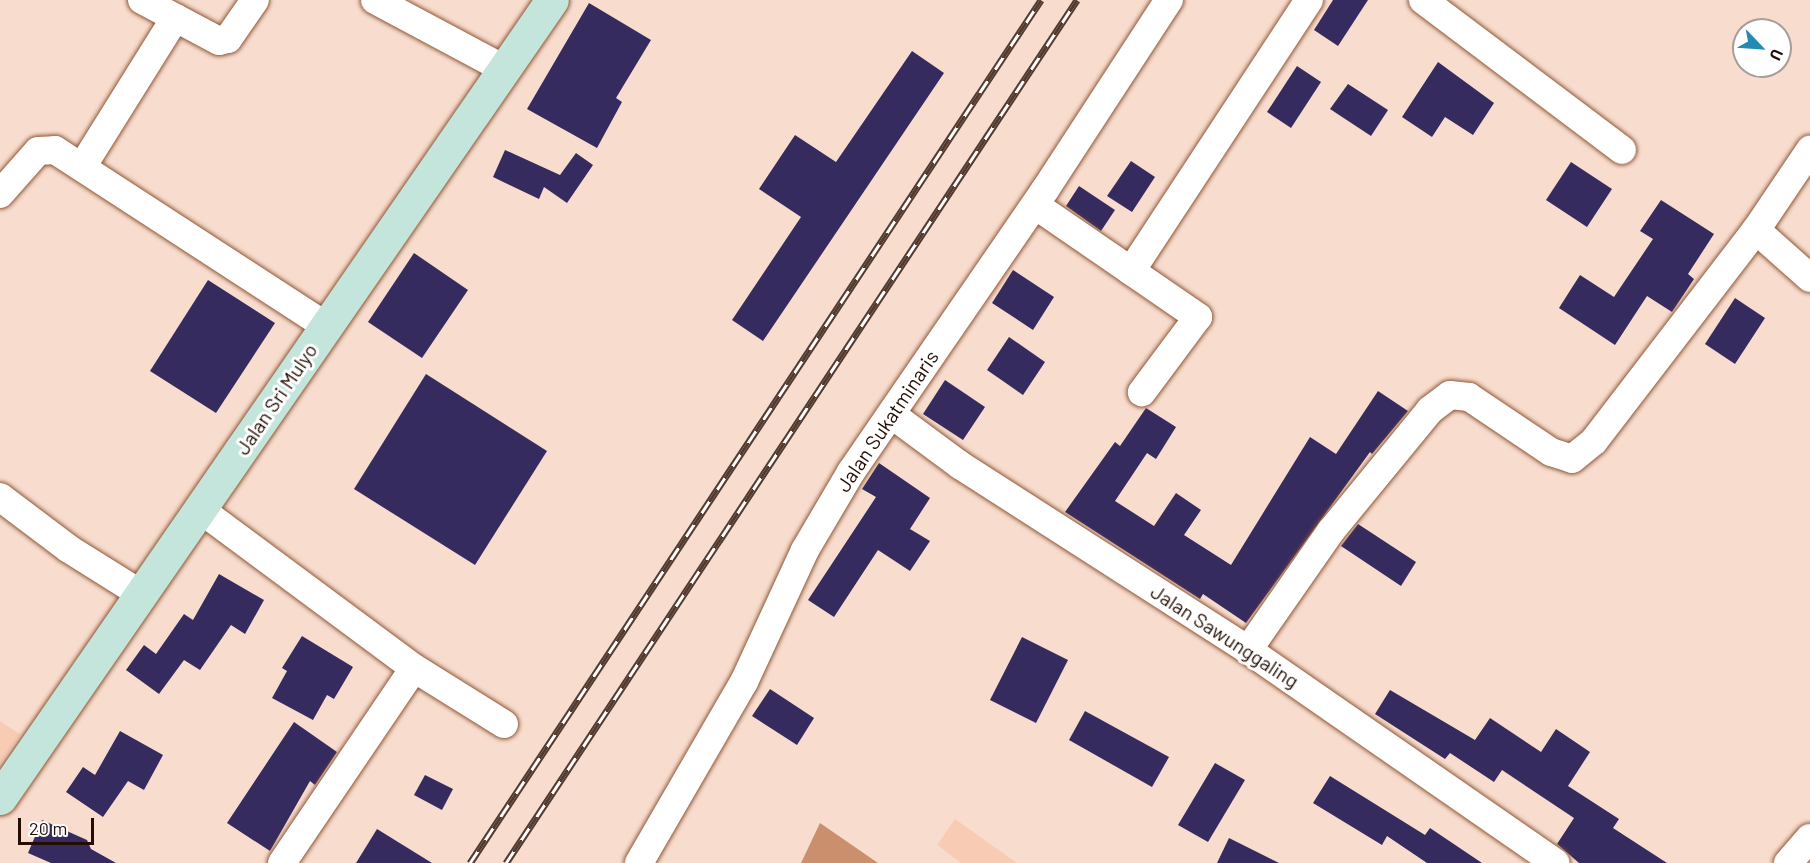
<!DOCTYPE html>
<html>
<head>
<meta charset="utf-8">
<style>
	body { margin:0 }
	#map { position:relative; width:1810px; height:863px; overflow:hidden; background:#f8ddcf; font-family:Barlow,sans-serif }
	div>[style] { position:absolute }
	.built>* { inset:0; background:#f8ccb4 }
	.forest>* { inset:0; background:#cb8f6d }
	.building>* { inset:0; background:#362b5e }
	.roads { filter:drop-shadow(0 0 2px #905736) drop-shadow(0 0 2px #905736) }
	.minor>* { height:28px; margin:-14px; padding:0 14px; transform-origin:14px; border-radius:14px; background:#fff }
	.secondary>* { height:33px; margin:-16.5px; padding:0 16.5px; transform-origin:16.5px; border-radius:16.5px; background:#c3e5db }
	.rail>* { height:7px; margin-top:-3.5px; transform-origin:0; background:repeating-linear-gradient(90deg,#fff 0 14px,#513a2f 0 28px); box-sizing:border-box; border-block:2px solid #513a2f }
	span { translate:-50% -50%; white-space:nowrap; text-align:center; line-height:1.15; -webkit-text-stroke:6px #fff; paint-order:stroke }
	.street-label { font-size:20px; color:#230d02 }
	.north { position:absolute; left:1732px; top:18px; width:60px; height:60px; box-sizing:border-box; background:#fff; border:2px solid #a79e9a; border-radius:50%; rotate:115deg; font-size:16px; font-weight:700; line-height:24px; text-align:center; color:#230d02 }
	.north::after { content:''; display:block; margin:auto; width:21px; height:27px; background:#248ab3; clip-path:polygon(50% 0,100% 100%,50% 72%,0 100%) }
	.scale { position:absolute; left:18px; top:818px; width:76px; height:27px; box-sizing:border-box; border:3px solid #230d02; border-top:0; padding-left:8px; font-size:18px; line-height:21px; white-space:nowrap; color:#230d02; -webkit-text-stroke:4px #fff; paint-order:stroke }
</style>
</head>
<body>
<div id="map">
	<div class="built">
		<div style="clip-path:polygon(0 721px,20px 734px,0 764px)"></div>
		<div style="clip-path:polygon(955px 819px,1017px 863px,961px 863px,937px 845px)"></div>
	</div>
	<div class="forest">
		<div style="clip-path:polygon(820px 823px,878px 863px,801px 863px)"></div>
	</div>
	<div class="building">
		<div style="clip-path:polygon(1333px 0,1368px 0,1338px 46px,1314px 30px)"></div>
		<div style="clip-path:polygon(589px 3px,651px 40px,616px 98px,622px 102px,597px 148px,527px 109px)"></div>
		<div style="clip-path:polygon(912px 51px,944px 73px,763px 341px,732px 320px,801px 217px,759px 189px,795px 135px,836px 162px)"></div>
		<div style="clip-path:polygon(1438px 62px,1494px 103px,1473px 135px,1445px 117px,1432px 137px,1402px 117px)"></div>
		<div style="clip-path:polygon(1297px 66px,1321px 82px,1291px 128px,1267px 112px)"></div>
		<div style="clip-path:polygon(1348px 84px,1388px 110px,1371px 136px,1330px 109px)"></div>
		<div style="clip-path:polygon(505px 150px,560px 175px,576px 153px,593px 165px,567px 203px,544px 187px,539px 199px,493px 177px)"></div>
		<div style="clip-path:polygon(1131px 161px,1155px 177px,1132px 212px,1107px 196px)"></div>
		<div style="clip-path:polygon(1571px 162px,1612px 189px,1587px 227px,1546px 200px)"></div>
		<div style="clip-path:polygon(1079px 186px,1115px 210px,1101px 231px,1066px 206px)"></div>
		<div style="clip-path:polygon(1661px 200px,1714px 234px,1688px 274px,1694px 279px,1672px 312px,1647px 296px,1615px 345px,1559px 308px,1580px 275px,1614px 297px,1653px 239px,1640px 231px)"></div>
		<div style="clip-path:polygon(414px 253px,468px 290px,422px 358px,368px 322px)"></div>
		<div style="clip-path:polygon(1013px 270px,1054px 297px,1033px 330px,992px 303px)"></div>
		<div style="clip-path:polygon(208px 280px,275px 323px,216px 413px,150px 371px)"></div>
		<div style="clip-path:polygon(1735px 298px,1765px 318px,1735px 364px,1705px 344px)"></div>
		<div style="clip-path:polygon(1009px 337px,1045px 362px,1023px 395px,987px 370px)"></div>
		<div style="clip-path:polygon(426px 374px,547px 451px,475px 565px,354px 489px)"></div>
		<div style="clip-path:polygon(945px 380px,985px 407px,963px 440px,923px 414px)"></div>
		<div style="clip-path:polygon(1378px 391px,1408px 411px,1372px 454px,1370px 452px,1246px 623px,1203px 594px,1200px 599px,1065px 512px,1115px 442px,1120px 446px,1146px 408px,1176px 427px,1156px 459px,1147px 453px,1115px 501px,1154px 526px,1176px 493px,1201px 510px,1184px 535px,1231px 565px,1310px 437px,1336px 454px)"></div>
		<div style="clip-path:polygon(879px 463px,930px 498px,910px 529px,930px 541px,910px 571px,878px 550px,834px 617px,808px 600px,876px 497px,862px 489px)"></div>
		<div style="clip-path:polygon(1358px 524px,1416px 562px,1401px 586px,1341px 546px)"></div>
		<div style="clip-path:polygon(219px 574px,264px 600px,245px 634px,231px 625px,200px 670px,184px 660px,159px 694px,126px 670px,144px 645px,156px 654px,184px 614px,193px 620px)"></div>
		<div style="clip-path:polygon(302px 636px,353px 667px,334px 699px,327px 695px,313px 720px,272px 698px,287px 671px,282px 668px)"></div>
		<div style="clip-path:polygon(1022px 637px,1068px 660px,1036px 723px,990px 700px)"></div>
		<div style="clip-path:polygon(770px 689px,814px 718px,797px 745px,752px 716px)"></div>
		<div style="clip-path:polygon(1390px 690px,1475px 740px,1490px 718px,1541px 752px,1556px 729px,1590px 752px,1568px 786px,1619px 819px,1613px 828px,1667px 863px,1579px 863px,1557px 844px,1574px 818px,1502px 770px,1494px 782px,1450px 753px,1445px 759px,1375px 714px)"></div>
		<div style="clip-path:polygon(1085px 711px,1169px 757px,1152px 787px,1069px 740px)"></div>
		<div style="clip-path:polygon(294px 722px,337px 752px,315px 785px,310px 781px,270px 851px,227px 823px)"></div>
		<div style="clip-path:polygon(120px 731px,163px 755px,144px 790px,128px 781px,103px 817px,66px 792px,83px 767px,95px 775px)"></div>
		<div style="clip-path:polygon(1215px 763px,1245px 780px,1208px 842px,1178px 825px)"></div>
		<div style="clip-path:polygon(425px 775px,453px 789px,442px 810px,414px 795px)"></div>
		<div style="clip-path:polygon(1330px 776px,1425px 835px,1430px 828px,1482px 863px,1427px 863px,1387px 836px,1382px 845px,1313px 803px)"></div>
		<div style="clip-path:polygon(42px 820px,87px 840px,91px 849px,116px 863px,51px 863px,28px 853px)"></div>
		<div style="clip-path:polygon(377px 829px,432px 863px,356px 863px)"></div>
		<div style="clip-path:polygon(1229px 838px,1279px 863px,1217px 863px)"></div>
	</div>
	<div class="roads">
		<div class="minor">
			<div style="left:142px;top:0;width:87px;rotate:28deg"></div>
			<div style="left:219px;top:41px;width:9px;rotate:-13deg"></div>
			<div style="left:228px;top:39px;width:47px;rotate:-55.3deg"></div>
			<div style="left:375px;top:0;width:146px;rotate:28.1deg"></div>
			<div style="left:1423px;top:0;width:249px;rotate:37deg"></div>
			<div style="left:82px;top:167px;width:176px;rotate:-58deg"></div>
			<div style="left:0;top:194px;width:57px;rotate:-48.5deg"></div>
			<div style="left:38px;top:151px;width:17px;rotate:-3deg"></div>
			<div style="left:55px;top:150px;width:323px;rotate:33deg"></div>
			<div style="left:1035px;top:205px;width:198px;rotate:34.5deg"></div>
			<div style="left:1198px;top:317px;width:94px;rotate:126.7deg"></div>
			<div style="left:1756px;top:230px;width:72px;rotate:41.6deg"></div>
			<div style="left:1131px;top:271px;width:324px;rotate:-56.7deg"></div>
			<div style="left:891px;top:414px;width:86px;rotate:36.5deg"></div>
			<div style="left:960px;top:465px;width:342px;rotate:32.7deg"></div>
			<div style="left:1248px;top:650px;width:374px;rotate:34.7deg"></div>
			<div style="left:0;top:497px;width:86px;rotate:37deg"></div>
			<div style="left:69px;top:549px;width:85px;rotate:32deg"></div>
			<div style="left:201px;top:510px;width:265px;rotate:36.6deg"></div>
			<div style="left:414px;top:668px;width:106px;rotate:31.9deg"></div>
			<div style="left:1248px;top:650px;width:145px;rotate:-55.1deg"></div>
			<div style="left:1331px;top:531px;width:156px;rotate:-50.7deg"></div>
			<div style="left:1430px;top:410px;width:25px;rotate:-37deg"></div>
			<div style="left:1450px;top:395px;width:19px;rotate:6deg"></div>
			<div style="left:1469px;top:397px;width:99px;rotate:33.9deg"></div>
			<div style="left:1551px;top:452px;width:22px;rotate:18deg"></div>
			<div style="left:1572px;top:459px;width:28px;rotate:-39deg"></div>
			<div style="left:1594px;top:441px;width:266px;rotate:-52.5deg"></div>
			<div style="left:1756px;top:230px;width:97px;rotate:-56deg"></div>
			<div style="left:282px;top:863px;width:235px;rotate:-55.9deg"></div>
			<div style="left:639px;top:863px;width:209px;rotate:-59.9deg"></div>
			<div style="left:744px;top:682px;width:145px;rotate:-65.2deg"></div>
			<div style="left:805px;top:550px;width:91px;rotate:-59.5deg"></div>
			<div style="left:851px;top:472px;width:342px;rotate:-55.5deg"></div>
			<div style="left:1045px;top:190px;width:227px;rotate:-56.9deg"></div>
			<div style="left:1788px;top:863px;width:33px;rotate:-49deg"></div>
		</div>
		<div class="secondary">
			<div style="left:0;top:798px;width:970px;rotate:-55.33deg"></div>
		</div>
	</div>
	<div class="rail">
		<div style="left:470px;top:863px;width:1035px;rotate:-56.51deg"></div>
		<div style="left:506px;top:863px;width:1035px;rotate:-56.51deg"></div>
	</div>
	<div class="street-label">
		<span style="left:276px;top:399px;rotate:-56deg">Jalan Sri Mulyo</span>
		<span style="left:887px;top:421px;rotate:-56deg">Jalan Sukatminaris</span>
		<span style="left:1225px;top:636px;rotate:33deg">Jalan Sawunggaling</span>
	</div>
	<div class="north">U</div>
	<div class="scale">20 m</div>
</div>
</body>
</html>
